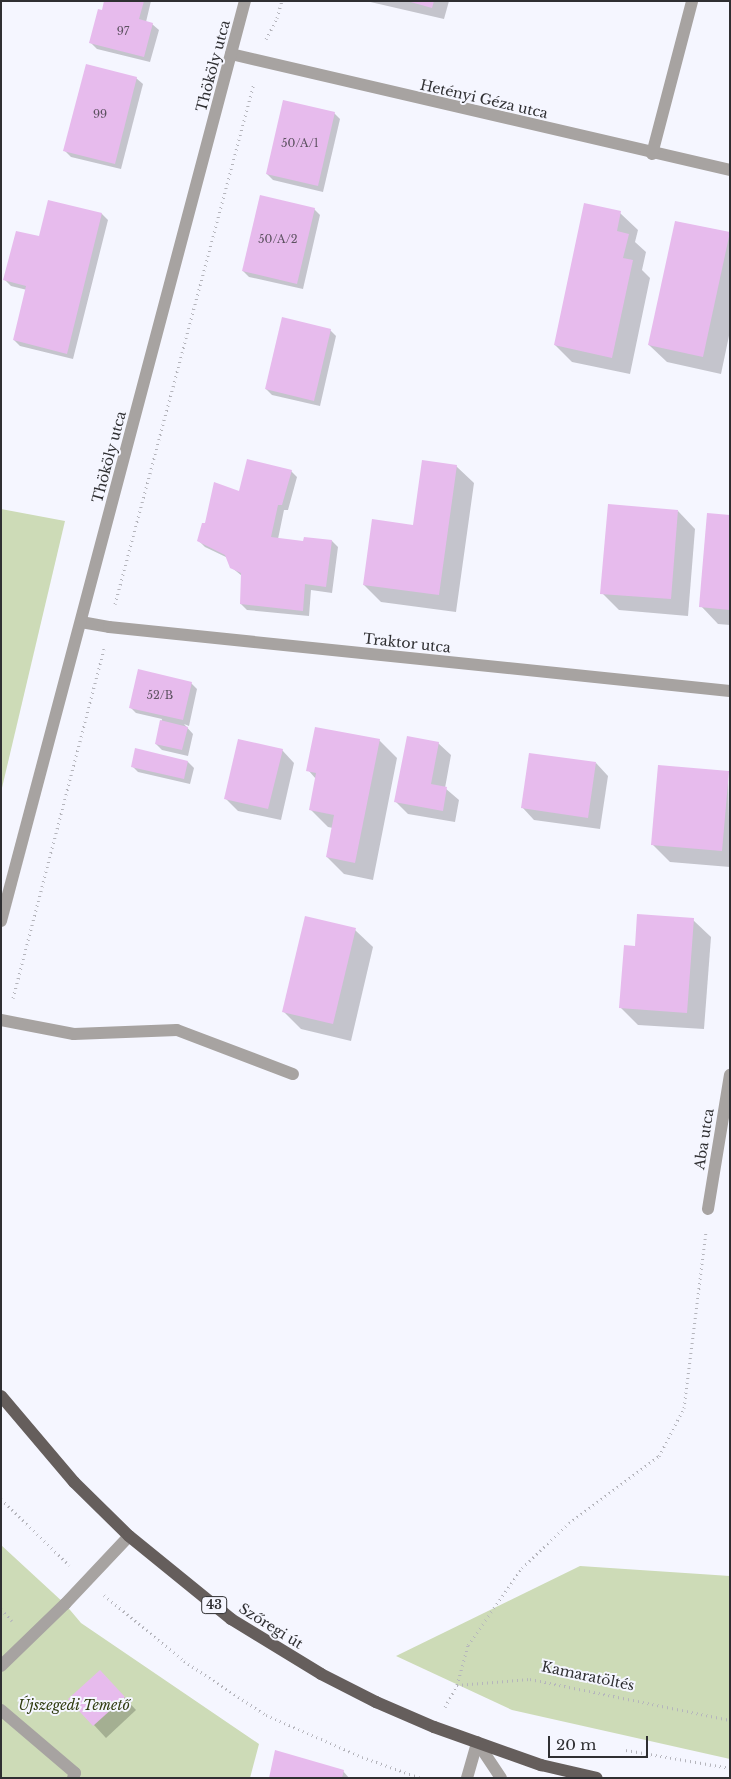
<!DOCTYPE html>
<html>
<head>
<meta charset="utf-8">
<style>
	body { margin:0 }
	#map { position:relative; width:731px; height:1779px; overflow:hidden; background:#f5f6ff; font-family:"Libre Baskerville",serif }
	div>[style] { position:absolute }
	.green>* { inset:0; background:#cddbb7 }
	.shadow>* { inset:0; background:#0003 }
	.building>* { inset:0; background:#e7bbed }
	.path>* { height:3px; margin-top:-1.5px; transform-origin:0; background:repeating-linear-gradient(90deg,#b5b5bc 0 1px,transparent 0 5px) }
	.service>* { height:12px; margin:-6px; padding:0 6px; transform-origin:6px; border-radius:6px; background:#a7a3a1 }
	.minor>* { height:12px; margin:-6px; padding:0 6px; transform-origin:6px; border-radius:6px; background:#a7a3a1 }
	.tertiary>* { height:12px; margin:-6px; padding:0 6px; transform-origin:6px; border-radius:6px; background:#a7a3a1 }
	.primary>* { height:12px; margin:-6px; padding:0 6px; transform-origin:6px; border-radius:6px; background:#655e5c }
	span { translate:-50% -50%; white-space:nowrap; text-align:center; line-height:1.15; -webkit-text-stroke:4px #f5f6ff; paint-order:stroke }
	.number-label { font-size:11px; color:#5d5261 }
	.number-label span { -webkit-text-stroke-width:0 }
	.shield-label span { padding:1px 4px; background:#f5f6ff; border:1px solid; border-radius:4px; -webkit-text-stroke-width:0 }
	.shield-label { font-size:12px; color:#2f2f32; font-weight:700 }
	.street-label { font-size:14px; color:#2f2f32 }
	.park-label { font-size:14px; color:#303d11; font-style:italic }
	.frame { position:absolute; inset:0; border:2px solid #2f2f32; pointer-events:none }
	.scale { position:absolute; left:548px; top:1736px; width:100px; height:22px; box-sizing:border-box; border:2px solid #2f2f32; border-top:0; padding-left:6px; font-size:15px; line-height:18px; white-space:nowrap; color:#2f2f32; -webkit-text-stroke:4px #f5f6ff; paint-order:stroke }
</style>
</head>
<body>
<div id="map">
	<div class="green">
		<div style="clip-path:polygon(1px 509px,65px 521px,1px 792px)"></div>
		<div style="clip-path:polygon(1px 1545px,65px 1604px,81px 1623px,259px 1744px,250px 1778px,1px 1778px)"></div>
		<div style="clip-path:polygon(580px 1566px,730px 1576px,730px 1759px,512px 1710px,396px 1656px)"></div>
	</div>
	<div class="shadow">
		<div style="clip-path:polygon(106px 1px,151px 1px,146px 22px,152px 24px,159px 30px,150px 62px,97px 49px,91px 43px)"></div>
		<div style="clip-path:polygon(366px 1px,449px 1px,444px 19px)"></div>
		<div style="clip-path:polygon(136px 78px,143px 84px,121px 169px,71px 157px,65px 151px)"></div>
		<div style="clip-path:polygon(334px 113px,340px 119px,323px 192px,273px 180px,267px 174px)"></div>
		<div style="clip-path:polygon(49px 201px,102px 214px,108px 220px,73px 359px,20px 346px,14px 340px,27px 290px,11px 286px,5px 280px,40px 238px)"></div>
		<div style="clip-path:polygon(314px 209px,320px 215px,303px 289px,249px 277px,243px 271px)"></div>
		<div style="clip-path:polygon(620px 213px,638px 230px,635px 242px,646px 252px,642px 270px,650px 278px,630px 374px,572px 362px,555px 345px)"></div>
		<div style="clip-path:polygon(730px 233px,730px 331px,721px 374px,667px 362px,649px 345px)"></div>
		<div style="clip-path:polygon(330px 330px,336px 336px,320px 406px,272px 395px,266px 389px)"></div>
		<div style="clip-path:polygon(456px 466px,474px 483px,456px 612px,381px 602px,364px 585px,414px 526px)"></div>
		<div style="clip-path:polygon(291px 471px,297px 477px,288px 510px,284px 510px,278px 539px,303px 542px,332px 541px,338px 547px,332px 593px,311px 590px,309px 616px,247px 610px,241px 604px,242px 576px,231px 567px,228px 558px,205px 547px,199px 541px,206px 524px,240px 492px)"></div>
		<div style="clip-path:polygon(678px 511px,695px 529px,688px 616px,619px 610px,602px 593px)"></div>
		<div style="clip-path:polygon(730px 516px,730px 625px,718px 624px,701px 606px)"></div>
		<div style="clip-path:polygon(191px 683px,197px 689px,189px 726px,184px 724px,193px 734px,188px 756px,162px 750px,156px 744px,162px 719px,136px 713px,130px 707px)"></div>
		<div style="clip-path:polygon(379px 740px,397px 758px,373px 880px,344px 874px,327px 857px,333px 828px,328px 827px,310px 809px,316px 779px,308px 770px)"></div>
		<div style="clip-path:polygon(438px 743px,451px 755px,445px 788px,459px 800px,455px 822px,408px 814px,395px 801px)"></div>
		<div style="clip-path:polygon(282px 750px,294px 763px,281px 820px,238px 811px,225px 798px)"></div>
		<div style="clip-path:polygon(188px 762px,194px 768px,190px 784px,138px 772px,132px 766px)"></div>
		<div style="clip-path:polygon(596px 763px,608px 776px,600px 829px,534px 820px,522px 807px)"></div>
		<div style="clip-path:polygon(728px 772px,730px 867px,670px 862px,653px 845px)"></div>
		<div style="clip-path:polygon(693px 920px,711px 937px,704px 1029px,638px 1025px,621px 1008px,636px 947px)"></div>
		<div style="clip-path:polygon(355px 930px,373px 947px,351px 1041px,301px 1029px,284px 1012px)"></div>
		<div style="clip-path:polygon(112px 1684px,136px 1710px,106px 1738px,70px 1699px)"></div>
		<div style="clip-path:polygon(343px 1771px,349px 1778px,270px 1778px)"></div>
	</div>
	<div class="building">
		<div style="clip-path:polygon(104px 1px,144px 1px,139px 19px,153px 23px,144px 57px,89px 43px,98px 9px,102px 10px)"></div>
		<div style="clip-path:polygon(407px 1px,434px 1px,432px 8px)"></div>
		<div style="clip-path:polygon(86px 64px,137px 77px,115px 164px,63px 151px)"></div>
		<div style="clip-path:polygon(283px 100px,335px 112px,318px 186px,266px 174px)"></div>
		<div style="clip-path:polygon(260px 195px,315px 208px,297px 284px,242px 271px)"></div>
		<div style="clip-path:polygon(48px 200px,102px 213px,67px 354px,13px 340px,26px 286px,3px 280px,16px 231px,39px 236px)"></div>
		<div style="clip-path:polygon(584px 203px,621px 211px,617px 231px,629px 234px,623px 258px,633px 260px,612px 358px,554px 345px)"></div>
		<div style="clip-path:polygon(675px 221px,730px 232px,703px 357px,648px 345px)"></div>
		<div style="clip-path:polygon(282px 317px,331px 329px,314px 401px,265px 389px)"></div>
		<div style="clip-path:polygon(247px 459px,292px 470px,282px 505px,278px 505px,271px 537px,303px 541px,304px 537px,332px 540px,326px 587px,305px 584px,303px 611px,240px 604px,241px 573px,230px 568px,225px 555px,197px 541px,202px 523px,205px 523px,214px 482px,239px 491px)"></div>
		<div style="clip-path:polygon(422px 460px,457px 465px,439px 595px,363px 585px,372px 519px,413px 525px)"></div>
		<div style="clip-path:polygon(608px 504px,678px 510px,671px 599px,600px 594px)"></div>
		<div style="clip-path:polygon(707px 513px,730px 515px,730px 610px,699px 607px)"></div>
		<div style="clip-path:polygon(138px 669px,192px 682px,183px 720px,129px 708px)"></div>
		<div style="clip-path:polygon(160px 720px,188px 727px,182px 750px,155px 744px)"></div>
		<div style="clip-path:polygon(315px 727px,380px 739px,355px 863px,326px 857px,334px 815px,309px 810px,316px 773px,306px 771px)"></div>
		<div style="clip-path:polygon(407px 736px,439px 742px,431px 784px,447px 787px,443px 811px,394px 802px)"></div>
		<div style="clip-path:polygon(238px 739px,283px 749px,268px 809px,224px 799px)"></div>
		<div style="clip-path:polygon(135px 748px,188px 761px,184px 779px,131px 767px)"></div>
		<div style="clip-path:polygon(529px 753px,596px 762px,588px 818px,521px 808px)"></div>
		<div style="clip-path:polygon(658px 765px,729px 771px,722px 851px,651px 845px)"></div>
		<div style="clip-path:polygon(637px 914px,694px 918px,687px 1013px,619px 1008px,624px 945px,635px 946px)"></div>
		<div style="clip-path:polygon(305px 916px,356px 928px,333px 1024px,282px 1012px)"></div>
		<div style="clip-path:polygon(100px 1670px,125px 1697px,93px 1726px,68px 1699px)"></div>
		<div style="clip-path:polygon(275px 1750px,344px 1770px,342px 1778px,269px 1778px)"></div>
	</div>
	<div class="path">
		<div style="left:266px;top:39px;width:24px;rotate:-62deg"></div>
		<div style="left:277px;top:18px;width:18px;rotate:-74deg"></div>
		<div style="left:115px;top:604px;width:539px;rotate:-75.06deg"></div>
		<div style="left:13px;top:998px;width:361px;rotate:-75.4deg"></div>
		<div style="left:1px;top:1499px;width:95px;rotate:44.1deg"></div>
		<div style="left:104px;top:1595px;width:104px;rotate:39.5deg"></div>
		<div style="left:184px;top:1661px;width:98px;rotate:33.4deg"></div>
		<div style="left:266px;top:1715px;width:105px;rotate:23.6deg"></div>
		<div style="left:362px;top:1757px;width:63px;rotate:19.6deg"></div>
		<div style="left:1px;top:1609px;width:16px;rotate:47deg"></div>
		<div style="left:457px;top:1685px;width:41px;rotate:-74.6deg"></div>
		<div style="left:468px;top:1645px;width:94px;rotate:-55deg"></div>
		<div style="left:522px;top:1568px;width:65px;rotate:-43.8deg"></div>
		<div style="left:569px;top:1523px;width:112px;rotate:-36.7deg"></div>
		<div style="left:659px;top:1456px;width:54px;rotate:-62.5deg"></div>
		<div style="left:684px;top:1408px;width:177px;rotate:-82.9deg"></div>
		<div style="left:445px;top:1707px;width:25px;rotate:-61deg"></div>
		<div style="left:457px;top:1685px;width:73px;rotate:-4.7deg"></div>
		<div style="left:530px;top:1679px;width:204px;rotate:11.6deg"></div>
		<div style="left:626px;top:1750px;width:106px;rotate:9.8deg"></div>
	</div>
	<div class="service">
		<div style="left:1px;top:1020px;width:74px;rotate:10.9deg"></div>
		<div style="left:74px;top:1034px;width:103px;rotate:-2.2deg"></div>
		<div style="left:177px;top:1030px;width:124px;rotate:20.8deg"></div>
		<div style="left:1px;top:1666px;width:89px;rotate:-44.1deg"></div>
		<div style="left:65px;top:1604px;width:93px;rotate:-46.7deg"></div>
		<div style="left:1px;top:1710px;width:97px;rotate:40.4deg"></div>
		<div style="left:75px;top:1773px;width:5px;rotate:112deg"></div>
	</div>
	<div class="minor">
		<div style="left:231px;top:54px;width:512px;rotate:13.09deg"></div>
		<div style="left:652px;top:154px;width:158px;rotate:-75.3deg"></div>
		<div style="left:81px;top:622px;width:28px;rotate:10deg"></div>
		<div style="left:109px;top:627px;width:624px;rotate:5.88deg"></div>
		<div style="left:708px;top:1209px;width:136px;rotate:-80.7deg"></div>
		<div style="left:477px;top:1742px;width:43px;rotate:56.3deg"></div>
		<div style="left:467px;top:1778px;width:37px;rotate:-74deg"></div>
	</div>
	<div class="tertiary">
		<div style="left:1px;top:921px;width:952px;rotate:-75.15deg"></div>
	</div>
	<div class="primary">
		<div style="left:1px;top:1396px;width:113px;rotate:49.7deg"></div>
		<div style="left:74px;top:1482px;width:77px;rotate:44.5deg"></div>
		<div style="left:129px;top:1536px;width:132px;rotate:39.1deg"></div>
		<div style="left:231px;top:1619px;width:105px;rotate:31.4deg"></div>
		<div style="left:321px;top:1674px;width:62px;rotate:27deg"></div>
		<div style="left:376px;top:1702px;width:63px;rotate:23.3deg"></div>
		<div style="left:434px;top:1727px;width:114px;rotate:19.6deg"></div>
		<div style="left:541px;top:1765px;width:57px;rotate:13.1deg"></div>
	</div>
	<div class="number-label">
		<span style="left:123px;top:31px">97</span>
		<span style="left:100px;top:114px">99</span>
		<span style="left:300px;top:143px">50/A/1</span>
		<span style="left:278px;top:239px">50/A/2</span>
		<span style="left:160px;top:695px">52/B</span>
	</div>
	<div class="shield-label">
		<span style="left:214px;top:1605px">43</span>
	</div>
	<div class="street-label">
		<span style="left:213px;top:66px;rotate:-75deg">Thököly utca</span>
		<span style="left:484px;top:99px;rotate:13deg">Hetényi Géza utca</span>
		<span style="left:109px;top:457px;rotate:-75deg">Thököly utca</span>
		<span style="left:407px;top:643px;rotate:6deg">Traktor utca</span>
		<span style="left:704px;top:1139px;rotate:-81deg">Aba utca</span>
		<span style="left:271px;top:1626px;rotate:32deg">Szőregi út</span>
		<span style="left:588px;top:1676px;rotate:12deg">Kamaratöltés</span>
	</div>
	<div class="park-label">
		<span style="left:74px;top:1705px">Újszegedi Temető</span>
	</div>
	<div class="frame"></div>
	<div class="scale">20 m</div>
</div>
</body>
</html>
